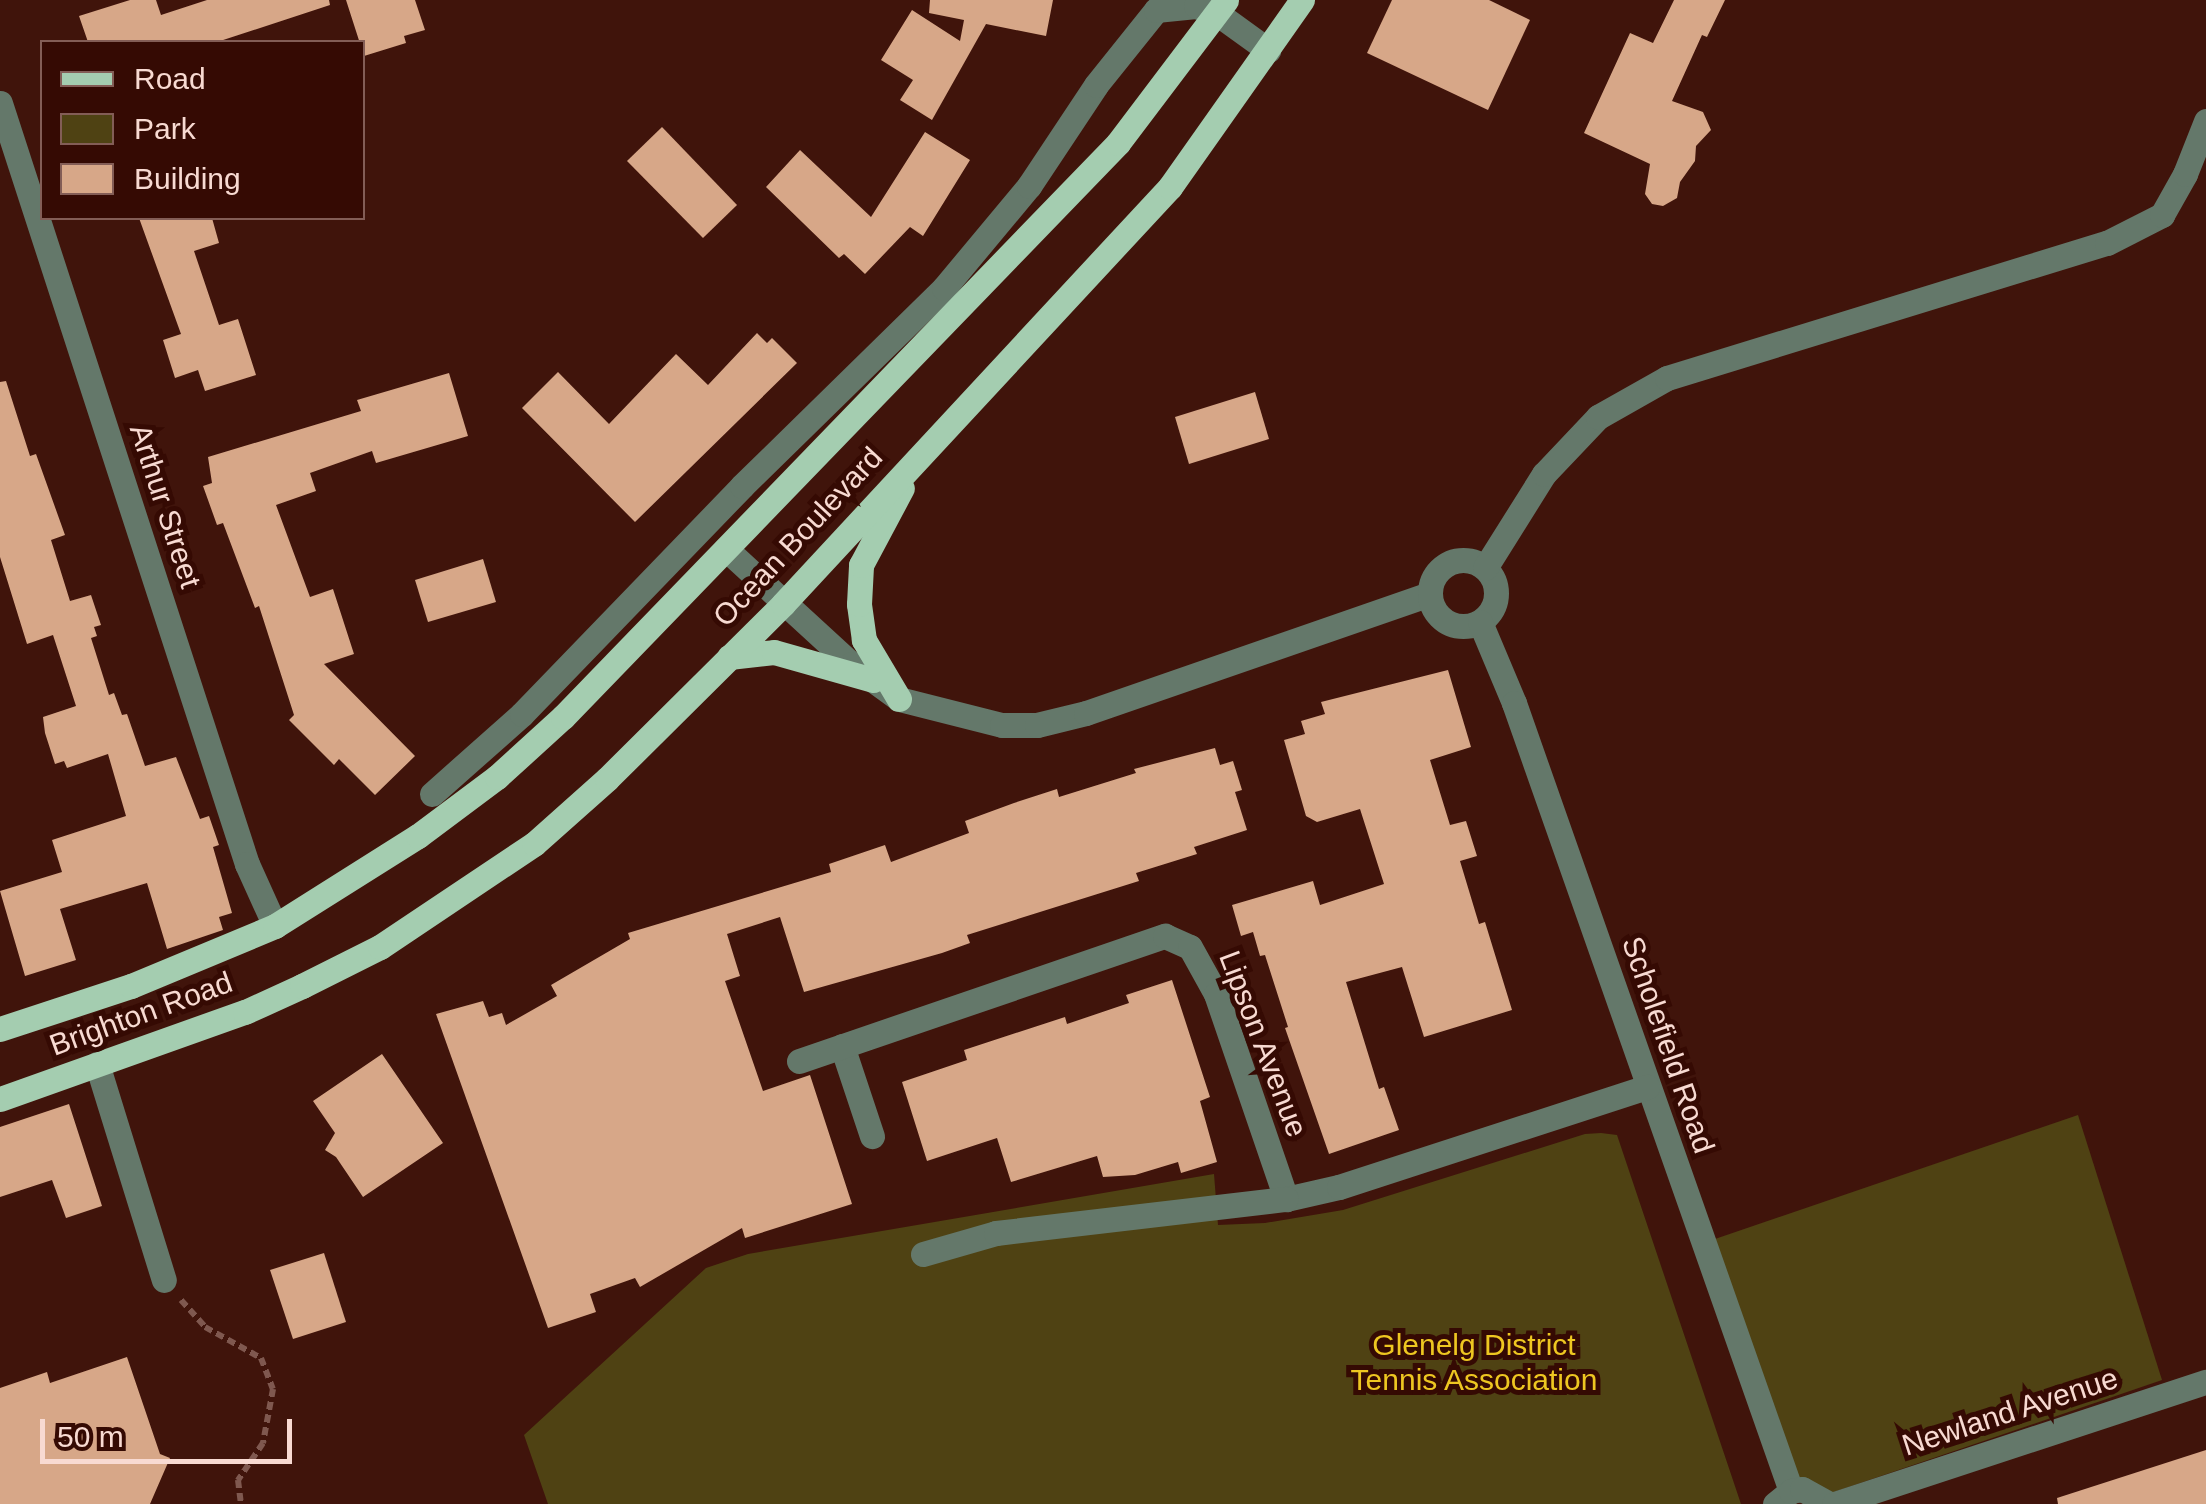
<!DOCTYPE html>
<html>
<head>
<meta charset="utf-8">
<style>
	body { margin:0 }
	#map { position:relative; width:2206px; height:1504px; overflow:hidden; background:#40140b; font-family:Arial,sans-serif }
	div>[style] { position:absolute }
	.green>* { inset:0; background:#4f4213 }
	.building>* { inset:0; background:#d7a788 }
	.path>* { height:6px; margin-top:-3px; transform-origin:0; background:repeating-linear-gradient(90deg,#7f584f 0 8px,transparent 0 13px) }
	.minor>* { height:25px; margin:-12.5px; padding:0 12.5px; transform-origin:12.5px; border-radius:12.5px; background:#64786a }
	.minor>.ring { margin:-12.5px; padding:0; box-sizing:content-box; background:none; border:25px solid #64786a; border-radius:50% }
	.major>* { height:25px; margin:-12.5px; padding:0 12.5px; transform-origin:12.5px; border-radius:12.5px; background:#a4cdb0 }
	span { translate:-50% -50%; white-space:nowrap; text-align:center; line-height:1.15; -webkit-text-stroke:10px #350a03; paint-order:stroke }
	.street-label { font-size:30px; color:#f8dad2 }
	.park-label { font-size:30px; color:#eec721 }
	.legend { position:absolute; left:40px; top:40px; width:325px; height:180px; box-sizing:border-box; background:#350a03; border:2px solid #835d56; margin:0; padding:12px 18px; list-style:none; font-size:30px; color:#f8dad2 }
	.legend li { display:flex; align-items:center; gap:20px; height:50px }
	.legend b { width:50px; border:2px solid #835d56 }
	.scale { position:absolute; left:40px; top:1419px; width:252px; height:45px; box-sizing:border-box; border:5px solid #f8dad2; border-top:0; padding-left:12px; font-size:30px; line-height:35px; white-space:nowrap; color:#f8dad2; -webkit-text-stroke:8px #350a03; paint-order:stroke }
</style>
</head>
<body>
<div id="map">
	<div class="green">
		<div style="clip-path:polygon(2078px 1115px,2162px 1380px,1831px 1493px,1798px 1481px,1715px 1239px)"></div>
		<div style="clip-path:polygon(1601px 1133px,1617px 1135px,1741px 1504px,548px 1504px,524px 1435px,706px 1268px,748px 1254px,1214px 1174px,1218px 1225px,1265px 1223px,1343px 1210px,1585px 1134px)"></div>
	</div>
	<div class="building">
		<div style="clip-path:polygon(130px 0,156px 0,161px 15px,207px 0,329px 0,330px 5px,217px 42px,88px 42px,79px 16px)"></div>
		<div style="clip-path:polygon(346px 0,415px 0,425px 30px,404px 36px,406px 43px,364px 56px)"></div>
		<div style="clip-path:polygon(930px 0,1053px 0,1046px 36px,986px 24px,932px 120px,900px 100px,913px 80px,881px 60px,912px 10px,960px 41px,964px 20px,929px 13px)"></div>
		<div style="clip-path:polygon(1392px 0,1489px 0,1530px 20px,1488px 110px,1367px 53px)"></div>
		<div style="clip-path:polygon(1674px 0,1725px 0,1707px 37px,1702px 35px,1672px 101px,1703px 112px,1711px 130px,1696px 146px,1695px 161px,1680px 182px,1677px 198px,1663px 206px,1652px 204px,1645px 194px,1650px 164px,1584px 133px,1630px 33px,1653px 43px)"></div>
		<div style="clip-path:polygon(662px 127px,737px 205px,703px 238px,627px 161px)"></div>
		<div style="clip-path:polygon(925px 132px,970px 160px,923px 236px,910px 227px,865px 274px,844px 254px,839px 258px,766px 187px,800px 150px,871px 217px)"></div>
		<div style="clip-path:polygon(139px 218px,212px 218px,219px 243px,194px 251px,219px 325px,238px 319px,256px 375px,205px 391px,198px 370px,175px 378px,163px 340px,181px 334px)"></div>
		<div style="clip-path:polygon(757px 333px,767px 343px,772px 338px,797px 363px,635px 522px,522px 408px,558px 372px,609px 424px,676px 354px,708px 385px)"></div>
		<div style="clip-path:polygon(449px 373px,468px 436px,376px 463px,372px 451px,310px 473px,316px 491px,276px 505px,310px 597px,333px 589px,354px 654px,324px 664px,415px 756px,375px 795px,339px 759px,334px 765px,289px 720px,294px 715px,259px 606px,255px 608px,223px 523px,217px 525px,203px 486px,212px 483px,208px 457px,361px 411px,357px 400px)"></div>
		<div style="clip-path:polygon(6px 381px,30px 456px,36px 454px,65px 535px,51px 540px,70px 601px,91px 595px,101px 625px,94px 627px,97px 636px,91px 638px,109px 695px,114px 693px,122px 715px,127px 714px,145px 766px,176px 757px,200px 819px,209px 816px,219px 845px,213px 847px,232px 913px,219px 917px,223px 930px,167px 949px,147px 883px,60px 909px,76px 960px,25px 976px,0 891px,62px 872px,52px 840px,126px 816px,108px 754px,67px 768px,64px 761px,55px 764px,45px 733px,43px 717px,76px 706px,53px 635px,27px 644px,0 557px,0 382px)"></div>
		<div style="clip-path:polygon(1255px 392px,1269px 439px,1189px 464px,1175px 417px)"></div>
		<div style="clip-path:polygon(483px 559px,496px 602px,428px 622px,415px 580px)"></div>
		<div style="clip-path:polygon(1448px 670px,1471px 747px,1430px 760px,1450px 825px,1466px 821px,1477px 856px,1460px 861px,1479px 924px,1485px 922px,1512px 1010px,1424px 1037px,1402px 967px,1346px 982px,1379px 1089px,1384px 1087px,1399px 1130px,1329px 1154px,1285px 1028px,1288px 1027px,1265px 955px,1260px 956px,1253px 932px,1241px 936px,1232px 905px,1313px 881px,1320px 905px,1384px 884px,1360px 809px,1317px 822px,1306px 816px,1284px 740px,1305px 734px,1301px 721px,1325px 714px,1321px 702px)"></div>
		<div style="clip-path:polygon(1215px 748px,1220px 765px,1233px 761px,1242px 790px,1235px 792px,1247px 830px,1194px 847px,1197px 854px,1136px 873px,1139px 881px,967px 935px,970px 943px,942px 953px,804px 992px,780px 917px,727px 934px,740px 976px,725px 981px,763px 1091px,810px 1075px,852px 1204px,745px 1238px,742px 1228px,640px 1287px,635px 1278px,590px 1294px,596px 1312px,548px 1328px,436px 1014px,483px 1001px,489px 1017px,502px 1013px,506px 1025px,557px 996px,551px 985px,630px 939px,628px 933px,831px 872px,829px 864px,885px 845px,891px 862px,969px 833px,965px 821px,1014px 803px,1057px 789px,1059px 797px,1136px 773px,1134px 769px)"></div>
		<div style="clip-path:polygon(1172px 980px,1210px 1097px,1200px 1101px,1217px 1162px,1181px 1173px,1178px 1162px,1135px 1175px,1103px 1177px,1097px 1156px,1011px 1182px,997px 1138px,927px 1161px,902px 1082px,967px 1060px,964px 1050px,1065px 1017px,1067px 1024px,1129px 1003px,1126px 995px)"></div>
		<div style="clip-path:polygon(382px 1054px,443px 1143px,363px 1197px,336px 1157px,325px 1150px,335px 1133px,313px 1101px)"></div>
		<div style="clip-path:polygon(69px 1104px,102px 1206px,66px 1218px,52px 1180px,0 1197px,0 1127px)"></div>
		<div style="clip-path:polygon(324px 1253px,346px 1322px,293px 1339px,270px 1270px)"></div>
		<div style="clip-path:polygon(127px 1357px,160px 1454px,170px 1458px,150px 1504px,0 1504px,0 1388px,47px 1372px,50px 1383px)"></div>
		<div style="clip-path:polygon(2206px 1450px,2206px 1504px,2058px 1504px,2057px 1498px)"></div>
	</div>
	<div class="path">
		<div style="left:181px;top:1300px;width:36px;rotate:48deg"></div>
		<div style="left:205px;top:1327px;width:64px;rotate:29deg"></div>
		<div style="left:261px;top:1358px;width:33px;rotate:69deg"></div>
		<div style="left:273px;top:1389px;width:55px;rotate:100.5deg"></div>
		<div style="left:263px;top:1443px;width:45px;rotate:124deg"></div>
		<div style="left:238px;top:1480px;width:24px;rotate:83deg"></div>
	</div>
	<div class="minor">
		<div style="left:0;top:103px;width:800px;rotate:72.02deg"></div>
		<div style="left:247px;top:864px;width:68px;rotate:65.7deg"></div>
		<div style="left:726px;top:549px;width:170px;rotate:42.6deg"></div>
		<div style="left:851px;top:664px;width:59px;rotate:36.1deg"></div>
		<div style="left:899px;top:699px;width:106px;rotate:14.2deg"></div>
		<div style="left:1002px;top:725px;width:35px"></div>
		<div style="left:1037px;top:725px;width:50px;rotate:-13.8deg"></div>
		<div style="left:1086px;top:713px;width:364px;rotate:-19.1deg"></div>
		<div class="ring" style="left:1430px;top:560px;width:41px;height:41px"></div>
		<div style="left:1485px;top:568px;width:111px;rotate:-57.9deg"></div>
		<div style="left:1544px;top:474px;width:79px;rotate:-46.5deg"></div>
		<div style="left:1598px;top:417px;width:79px;rotate:-29.5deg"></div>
		<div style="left:1667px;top:378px;width:460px;rotate:-17.1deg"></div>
		<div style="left:2107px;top:243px;width:62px;rotate:-27deg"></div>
		<div style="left:2162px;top:215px;width:47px;rotate:-60.7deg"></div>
		<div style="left:2185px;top:174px;width:57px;rotate:-68.4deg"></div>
		<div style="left:1480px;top:622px;width:88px;rotate:67.2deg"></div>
		<div style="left:1514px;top:703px;width:835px;rotate:70.63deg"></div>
		<div style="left:432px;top:794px;width:120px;rotate:-41.6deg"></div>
		<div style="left:522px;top:714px;width:317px;rotate:-46deg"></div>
		<div style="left:742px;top:486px;width:283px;rotate:-44.4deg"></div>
		<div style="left:944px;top:288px;width:133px;rotate:-50.2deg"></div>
		<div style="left:1029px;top:186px;width:121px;rotate:-56.4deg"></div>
		<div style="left:1096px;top:85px;width:96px;rotate:-51.3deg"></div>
		<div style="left:1156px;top:10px;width:40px;rotate:-5.7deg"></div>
		<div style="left:1196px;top:6px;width:23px;rotate:20deg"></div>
		<div style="left:1218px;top:14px;width:62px;rotate:35.8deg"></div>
		<div style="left:842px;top:1046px;width:95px;rotate:71.6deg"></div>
		<div style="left:799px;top:1061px;width:387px;rotate:-18.9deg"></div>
		<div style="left:1165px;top:936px;width:27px;rotate:24deg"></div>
		<div style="left:1190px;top:947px;width:54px;rotate:61deg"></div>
		<div style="left:1216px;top:994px;width:217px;rotate:71.1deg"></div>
		<div style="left:1286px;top:1199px;width:54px;rotate:-12.8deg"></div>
		<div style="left:1339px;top:1187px;width:324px;rotate:-18deg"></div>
		<div style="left:97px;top:1064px;width:226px;rotate:72.8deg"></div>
		<div style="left:923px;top:1254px;width:76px;rotate:-16deg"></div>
		<div style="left:996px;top:1233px;width:292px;rotate:-6.7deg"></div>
		<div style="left:1775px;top:1504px;width:21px;rotate:-39deg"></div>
		<div style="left:1791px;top:1491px;width:11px;rotate:-10deg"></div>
		<div style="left:1802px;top:1489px;width:31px;rotate:29deg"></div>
		<div style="left:1834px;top:1504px;width:391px;rotate:-18.2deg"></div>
	</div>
	<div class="major">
		<div style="left:729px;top:657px;width:45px;rotate:-6.3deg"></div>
		<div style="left:774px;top:652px;width:103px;rotate:15.8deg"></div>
		<div style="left:899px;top:699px;width:69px;rotate:-120.7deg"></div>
		<div style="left:864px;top:640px;width:36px;rotate:-98deg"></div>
		<div style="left:859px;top:604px;width:39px;rotate:-87deg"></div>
		<div style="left:861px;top:565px;width:87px;rotate:-62deg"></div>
		<div style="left:0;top:1029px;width:138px;rotate:-18.2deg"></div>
		<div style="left:131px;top:986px;width:156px;rotate:-22.6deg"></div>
		<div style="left:275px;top:926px;width:169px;rotate:-32.2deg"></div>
		<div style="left:418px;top:836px;width:99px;rotate:-36.8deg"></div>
		<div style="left:497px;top:777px;width:89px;rotate:-42.3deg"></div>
		<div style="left:563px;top:717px;width:798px;rotate:-45.96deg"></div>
		<div style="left:1118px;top:143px;width:179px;rotate:-52.9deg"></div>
		<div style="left:0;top:1099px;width:260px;rotate:-19.6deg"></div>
		<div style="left:245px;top:1012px;width:63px;rotate:-24.5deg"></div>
		<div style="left:302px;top:986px;width:87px;rotate:-26.6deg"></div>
		<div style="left:380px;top:947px;width:185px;rotate:-33.8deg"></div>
		<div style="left:534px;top:844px;width:98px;rotate:-41.7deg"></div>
		<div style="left:607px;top:779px;width:248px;rotate:-44.8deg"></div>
		<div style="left:783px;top:604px;width:569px;rotate:-47.14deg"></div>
		<div style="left:1170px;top:187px;width:229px;rotate:-54.8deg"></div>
	</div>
	<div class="street-label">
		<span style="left:165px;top:506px;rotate:72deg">Arthur Street</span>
		<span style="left:798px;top:537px;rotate:-47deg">Ocean Boulevard</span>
		<span style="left:141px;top:1014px;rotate:-20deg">Brighton Road</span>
		<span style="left:1263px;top:1044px;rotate:69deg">Lipson Avenue</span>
		<span style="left:1668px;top:1045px;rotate:71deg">Scholefield Road</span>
		<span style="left:2010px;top:1412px;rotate:-18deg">Newland Avenue</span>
	</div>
	<div class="park-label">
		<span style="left:1474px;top:1362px">Glenelg District<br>Tennis Association</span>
	</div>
	<ul class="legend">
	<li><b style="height:12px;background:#a4cdb0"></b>Road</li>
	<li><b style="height:28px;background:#4f4213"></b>Park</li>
	<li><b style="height:28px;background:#d7a788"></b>Building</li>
	</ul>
	<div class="scale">50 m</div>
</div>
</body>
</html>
